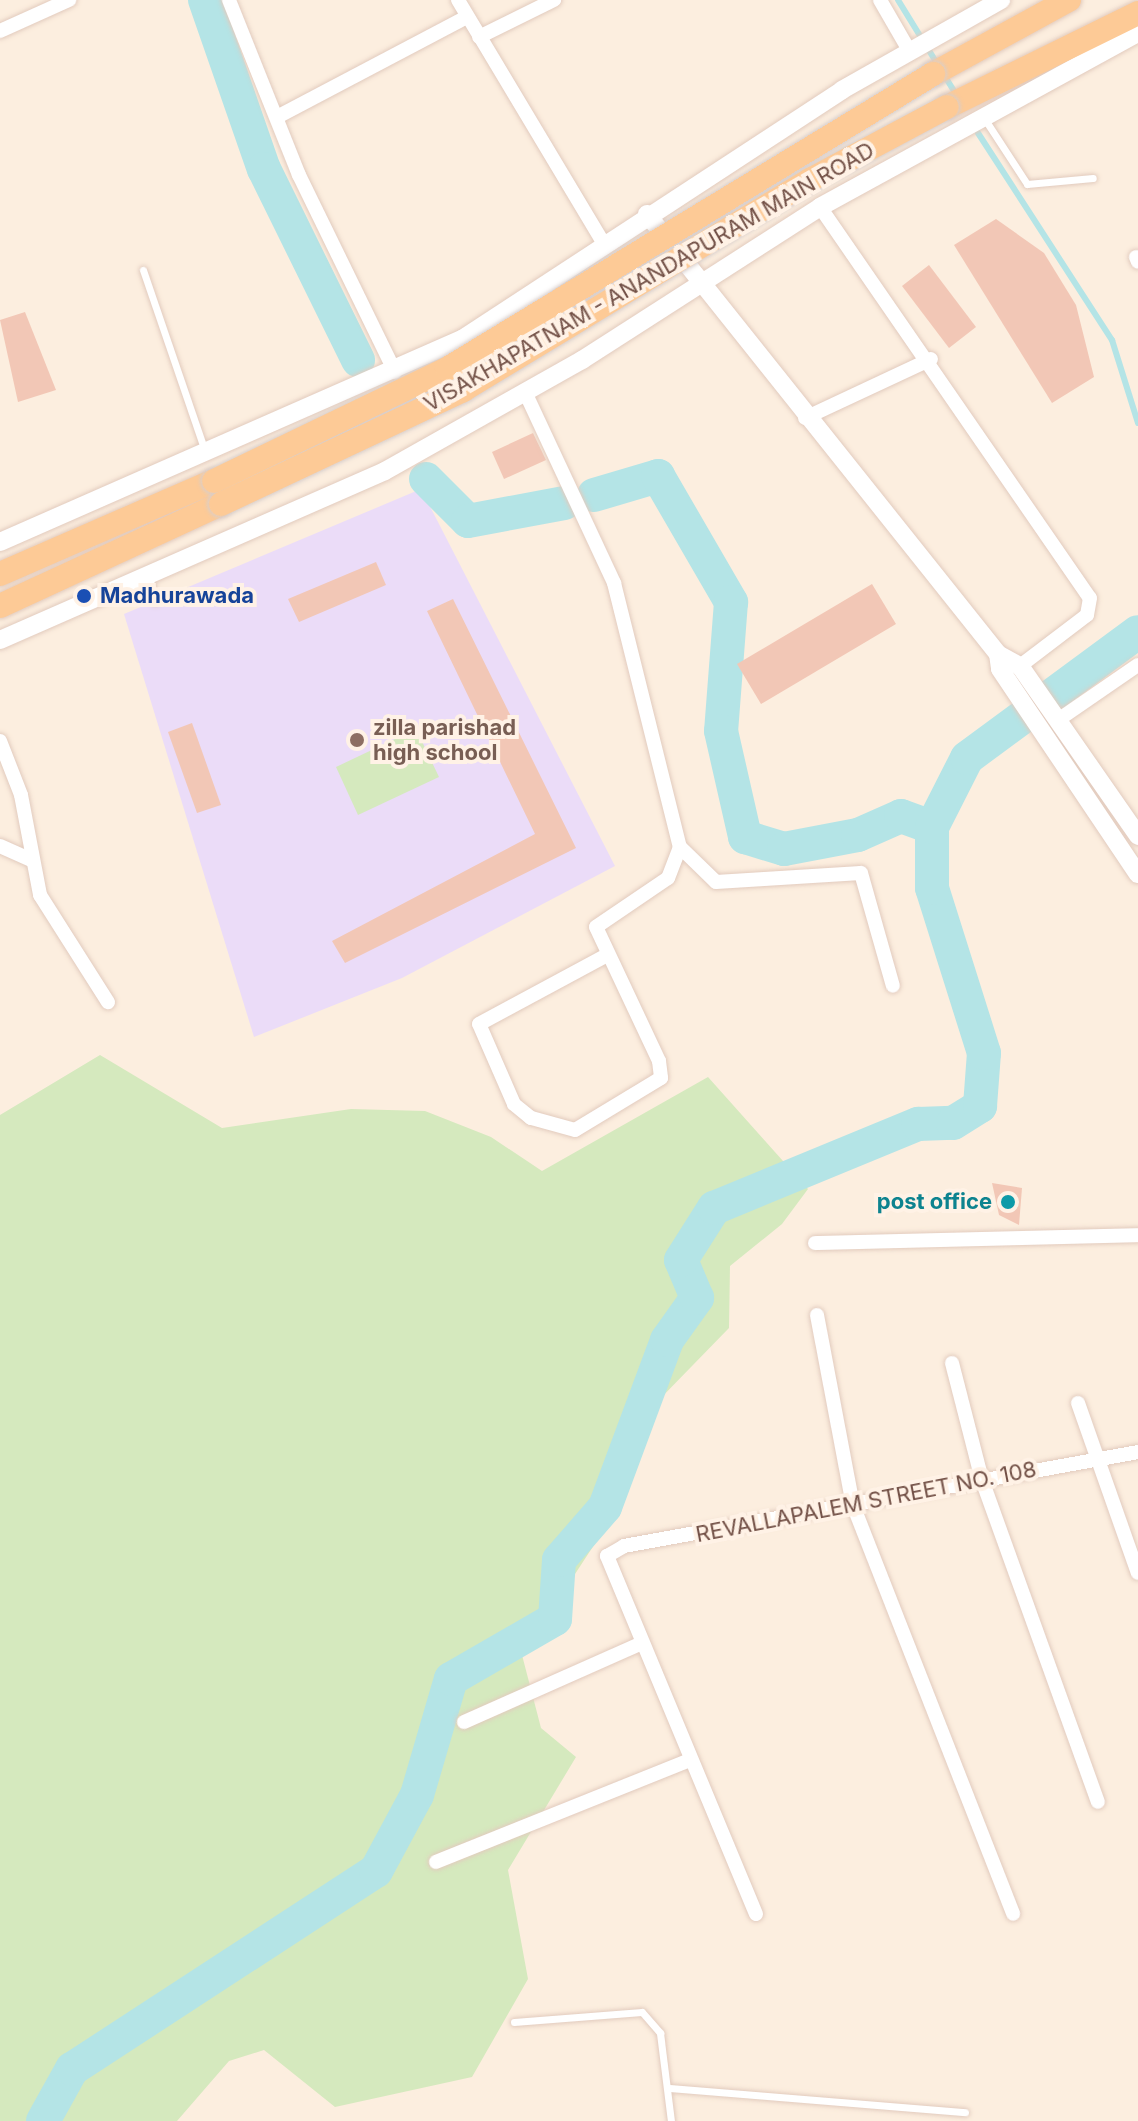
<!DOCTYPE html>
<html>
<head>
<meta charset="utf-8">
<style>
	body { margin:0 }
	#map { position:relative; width:1138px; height:2121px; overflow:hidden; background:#fceedf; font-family:Inter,sans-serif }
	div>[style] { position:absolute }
	.education>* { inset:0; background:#ebdcf8 }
	.green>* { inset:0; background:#d5e9be }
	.stream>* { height:6px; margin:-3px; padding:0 3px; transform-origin:3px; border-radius:3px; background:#b4e4e6 }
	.river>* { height:34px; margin:-17px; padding:0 17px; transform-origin:17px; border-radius:17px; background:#b4e4e6 }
	.building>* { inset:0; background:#f2c7b6 }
	.roads { filter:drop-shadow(0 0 2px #e2cbbe) drop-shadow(0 0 2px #e2cbbe) }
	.service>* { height:7px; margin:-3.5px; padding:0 3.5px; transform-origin:3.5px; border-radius:3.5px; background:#fff }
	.minor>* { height:14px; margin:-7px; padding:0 7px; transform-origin:7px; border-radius:7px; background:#fff }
	.tertiary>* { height:18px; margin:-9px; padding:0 9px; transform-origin:9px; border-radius:9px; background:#fff }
	.primary>* { height:24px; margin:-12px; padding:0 12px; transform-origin:12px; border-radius:12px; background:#fdca96 }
	.bridges { filter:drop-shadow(0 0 2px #d8cecb) drop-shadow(0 0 2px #d8cecb) }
	.primary-bridge>* { height:24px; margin:-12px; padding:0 12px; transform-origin:12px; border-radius:12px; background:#fdca96 }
	.dots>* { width:22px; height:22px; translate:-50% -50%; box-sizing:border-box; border:4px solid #fff2e6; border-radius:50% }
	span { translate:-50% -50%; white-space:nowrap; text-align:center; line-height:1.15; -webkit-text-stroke:8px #fff2e6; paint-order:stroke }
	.street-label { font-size:22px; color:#735147 }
	.transit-label { font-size:22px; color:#164399; font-weight:700 }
	.left { translate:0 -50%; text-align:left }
	.education-label { font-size:22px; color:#785e54; font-weight:700 }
	.culture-label { font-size:22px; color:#0d838f; font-weight:700 }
	.right { translate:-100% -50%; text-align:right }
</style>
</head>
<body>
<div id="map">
	<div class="education">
		<div style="clip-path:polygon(421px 489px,615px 866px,402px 978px,254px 1037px,124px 614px)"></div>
	</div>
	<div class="green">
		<div style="clip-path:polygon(416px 729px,439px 777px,358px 815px,336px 767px)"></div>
		<div style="clip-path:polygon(100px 1055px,222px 1128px,351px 1109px,425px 1111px,491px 1137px,542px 1171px,708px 1077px,808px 1189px,782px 1224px,730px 1266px,729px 1328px,655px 1404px,640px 1454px,594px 1545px,522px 1655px,541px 1728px,576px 1757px,508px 1870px,528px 1979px,472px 2077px,335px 2107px,264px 2050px,229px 2061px,177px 2121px,0 2121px,0 1115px)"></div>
	</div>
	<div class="stream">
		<div style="left:898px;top:0;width:76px;rotate:58.4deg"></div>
		<div style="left:944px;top:75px;width:25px;rotate:58deg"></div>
		<div style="left:978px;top:133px;width:247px;rotate:57.1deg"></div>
		<div style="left:1112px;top:340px;width:87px;rotate:72.6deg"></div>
	</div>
	<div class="river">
		<div style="left:205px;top:0;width:179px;rotate:70.8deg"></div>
		<div style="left:264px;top:169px;width:213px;rotate:63.8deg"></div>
		<div style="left:426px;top:479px;width:59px;rotate:45deg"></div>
		<div style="left:468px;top:521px;width:98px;rotate:-10.6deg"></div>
		<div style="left:594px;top:495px;width:67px;rotate:-16.5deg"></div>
		<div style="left:658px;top:476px;width:146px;rotate:59.9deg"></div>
		<div style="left:731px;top:602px;width:129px;rotate:94.4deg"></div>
		<div style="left:721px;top:731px;width:109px;rotate:77.2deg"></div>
		<div style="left:745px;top:837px;width:41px;rotate:17.1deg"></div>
		<div style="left:784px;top:849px;width:75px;rotate:-10.7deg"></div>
		<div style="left:858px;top:835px;width:47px;rotate:-23.8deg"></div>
		<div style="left:901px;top:816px;width:33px;rotate:20deg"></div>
		<div style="left:43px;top:2121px;width:60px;rotate:-60.9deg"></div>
		<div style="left:72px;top:2069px;width:363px;rotate:-33.1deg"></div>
		<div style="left:376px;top:1871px;width:86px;rotate:-61.7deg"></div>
		<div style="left:417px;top:1795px;width:121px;rotate:-73.7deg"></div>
		<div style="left:451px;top:1679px;width:120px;rotate:-30deg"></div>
		<div style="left:555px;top:1619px;width:59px;rotate:-86.1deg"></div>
		<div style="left:559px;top:1560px;width:70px;rotate:-49deg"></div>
		<div style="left:605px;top:1507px;width:178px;rotate:-69.6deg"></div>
		<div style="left:667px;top:1340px;width:52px;rotate:-54.5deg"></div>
		<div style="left:697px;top:1298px;width:41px;rotate:-112.8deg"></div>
		<div style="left:681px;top:1260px;width:62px;rotate:-57.6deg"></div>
		<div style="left:714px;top:1208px;width:221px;rotate:-22.4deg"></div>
		<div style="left:918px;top:1124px;width:35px;rotate:-2deg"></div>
		<div style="left:953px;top:1123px;width:32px;rotate:-32deg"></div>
		<div style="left:980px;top:1106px;width:53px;rotate:-85.7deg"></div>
		<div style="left:984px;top:1053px;width:173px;rotate:-107.5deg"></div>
		<div style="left:932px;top:888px;width:61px;rotate:-90deg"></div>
		<div style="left:932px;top:827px;width:77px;rotate:-63.1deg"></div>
		<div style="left:967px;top:758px;width:212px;rotate:-36.4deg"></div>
	</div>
	<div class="building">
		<div style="clip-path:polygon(996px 219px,1044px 253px,1076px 305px,1094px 377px,1052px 403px,954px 245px)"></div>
		<div style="clip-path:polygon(929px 265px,976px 327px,949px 348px,902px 286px)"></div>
		<div style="clip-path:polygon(25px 312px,56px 390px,18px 402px,0 320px)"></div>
		<div style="clip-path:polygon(533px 433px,546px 460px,504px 479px,492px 452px)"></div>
		<div style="clip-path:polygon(376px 562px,386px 585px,299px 622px,288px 599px)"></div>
		<div style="clip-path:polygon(872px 584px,896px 624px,761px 704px,737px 664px)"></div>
		<div style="clip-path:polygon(453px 599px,576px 848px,345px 963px,332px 941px,535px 834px,427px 611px)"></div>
		<div style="clip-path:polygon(192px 723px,221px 805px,197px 813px,168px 732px)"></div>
		<div style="clip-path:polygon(992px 1183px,1022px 1188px,1019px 1225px,999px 1215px)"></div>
	</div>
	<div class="roads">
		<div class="service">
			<div style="left:984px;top:118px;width:79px;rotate:56.9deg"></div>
			<div style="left:1027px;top:184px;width:66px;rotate:-5.2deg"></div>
			<div style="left:143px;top:270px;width:191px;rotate:71.1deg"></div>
			<div style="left:149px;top:576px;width:26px;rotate:77deg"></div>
			<div style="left:514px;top:2022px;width:128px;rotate:-4.5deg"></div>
			<div style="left:642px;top:2012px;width:28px;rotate:49deg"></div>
			<div style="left:660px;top:2033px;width:89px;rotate:82.9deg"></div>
			<div style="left:670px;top:2088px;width:296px;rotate:4.7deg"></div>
		</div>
		<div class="minor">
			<div style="left:229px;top:0;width:188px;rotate:68.2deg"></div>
			<div style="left:299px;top:175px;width:219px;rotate:64deg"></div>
			<div style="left:458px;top:0;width:282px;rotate:59.1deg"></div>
			<div style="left:880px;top:0;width:60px;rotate:60deg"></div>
			<div style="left:0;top:31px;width:76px;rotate:-24.2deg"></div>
			<div style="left:479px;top:37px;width:84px;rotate:-26.3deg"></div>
			<div style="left:277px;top:117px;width:215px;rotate:-27.8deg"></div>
			<div style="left:820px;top:207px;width:475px;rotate:55.4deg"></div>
			<div style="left:1090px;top:598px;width:17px;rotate:100deg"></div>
			<div style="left:1087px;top:615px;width:84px;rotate:142.7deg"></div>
			<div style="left:1136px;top:257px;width:5px;rotate:68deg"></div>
			<div style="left:525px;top:392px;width:211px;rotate:65deg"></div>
			<div style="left:614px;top:583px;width:272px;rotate:76deg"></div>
			<div style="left:680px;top:847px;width:33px;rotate:111deg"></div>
			<div style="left:668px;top:878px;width:87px;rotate:145.8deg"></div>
			<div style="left:596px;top:927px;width:148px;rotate:64.8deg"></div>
			<div style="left:659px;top:1061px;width:17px;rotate:83deg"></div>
			<div style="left:661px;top:1078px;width:100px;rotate:148.8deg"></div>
			<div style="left:575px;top:1130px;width:46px;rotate:-164.7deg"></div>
			<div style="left:531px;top:1118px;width:22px;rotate:-141deg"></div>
			<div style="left:514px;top:1104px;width:87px;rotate:-113.6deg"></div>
			<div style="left:479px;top:1024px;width:145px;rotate:-28.3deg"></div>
			<div style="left:805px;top:418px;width:139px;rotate:-25.1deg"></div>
			<div style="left:1058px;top:720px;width:97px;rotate:-34.5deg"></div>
			<div style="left:0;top:741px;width:58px;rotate:68.7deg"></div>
			<div style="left:21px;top:795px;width:102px;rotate:79.2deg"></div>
			<div style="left:40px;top:895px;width:127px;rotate:57.6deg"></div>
			<div style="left:0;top:846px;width:35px;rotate:24deg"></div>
			<div style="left:680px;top:847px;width:50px;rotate:44.2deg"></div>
			<div style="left:716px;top:882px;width:145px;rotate:-3.6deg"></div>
			<div style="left:861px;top:873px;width:117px;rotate:74.2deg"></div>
			<div style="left:815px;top:1243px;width:323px;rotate:-1.4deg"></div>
			<div style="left:817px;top:1315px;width:193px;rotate:79.3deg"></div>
			<div style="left:853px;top:1505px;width:439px;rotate:68.6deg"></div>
			<div style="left:952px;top:1363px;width:121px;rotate:75.6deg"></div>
			<div style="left:982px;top:1480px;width:342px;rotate:70.2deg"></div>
			<div style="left:1078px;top:1403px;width:180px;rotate:70.6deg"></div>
			<div style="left:464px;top:1722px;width:193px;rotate:-23.9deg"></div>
			<div style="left:436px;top:1862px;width:274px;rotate:-21.9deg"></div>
			<div style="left:756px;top:1914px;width:388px;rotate:-112.6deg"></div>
			<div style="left:607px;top:1556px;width:20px;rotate:-30deg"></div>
			<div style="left:624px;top:1546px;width:523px;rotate:-10.36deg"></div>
		</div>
		<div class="tertiary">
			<div style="left:647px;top:214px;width:563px;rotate:51.42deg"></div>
			<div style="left:998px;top:654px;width:15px;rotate:82deg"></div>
			<div style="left:1000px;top:669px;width:247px;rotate:56.1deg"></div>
			<div style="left:0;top:542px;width:505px;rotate:-23.72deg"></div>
			<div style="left:462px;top:339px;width:454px;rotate:-33.2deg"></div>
			<div style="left:842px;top:90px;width:183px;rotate:-29.5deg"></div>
			<div style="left:0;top:640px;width:420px;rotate:-23.7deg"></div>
			<div style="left:385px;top:471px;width:226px;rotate:-29.4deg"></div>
			<div style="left:582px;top:360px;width:283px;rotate:-32.7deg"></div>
			<div style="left:820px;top:207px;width:362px;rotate:-28.7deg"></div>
			<div style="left:998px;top:654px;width:25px;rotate:29deg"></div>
			<div style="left:1020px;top:666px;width:207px;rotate:55.2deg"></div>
		</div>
		<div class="primary">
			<div style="left:933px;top:74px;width:155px;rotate:-28.6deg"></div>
			<div style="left:947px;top:107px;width:213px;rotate:-26.2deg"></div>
			<div style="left:0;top:574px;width:233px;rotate:-23.5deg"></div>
			<div style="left:0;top:606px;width:243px;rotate:-24.8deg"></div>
		</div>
	</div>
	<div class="bridges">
		<div class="primary-bridge">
			<div style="left:214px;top:481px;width:259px;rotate:-25.7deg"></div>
			<div style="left:447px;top:369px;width:569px;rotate:-31.26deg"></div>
			<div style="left:221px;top:504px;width:268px;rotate:-25.2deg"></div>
			<div style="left:463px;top:390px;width:406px;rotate:-31.2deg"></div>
			<div style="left:810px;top:180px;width:155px;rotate:-28.1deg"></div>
		</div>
	</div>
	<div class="dots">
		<div style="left:84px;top:596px;background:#1a4fb4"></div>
		<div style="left:357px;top:740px;background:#8d6e63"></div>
		<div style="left:1008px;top:1202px;background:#0f9aa8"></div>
	</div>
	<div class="street-label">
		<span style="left:649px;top:277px;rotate:-30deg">VISAKHAPATNAM - ANANDAPURAM MAIN ROAD</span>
		<span style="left:866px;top:1502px;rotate:-11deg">REVALLAPALEM STREET NO. 108</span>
	</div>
	<div class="transit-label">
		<span class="left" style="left:100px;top:596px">Madhurawada</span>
	</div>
	<div class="education-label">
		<span class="left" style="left:373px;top:740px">zilla parishad<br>high school</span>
	</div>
	<div class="culture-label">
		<span class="right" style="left:992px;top:1202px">post office</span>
	</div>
</div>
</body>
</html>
